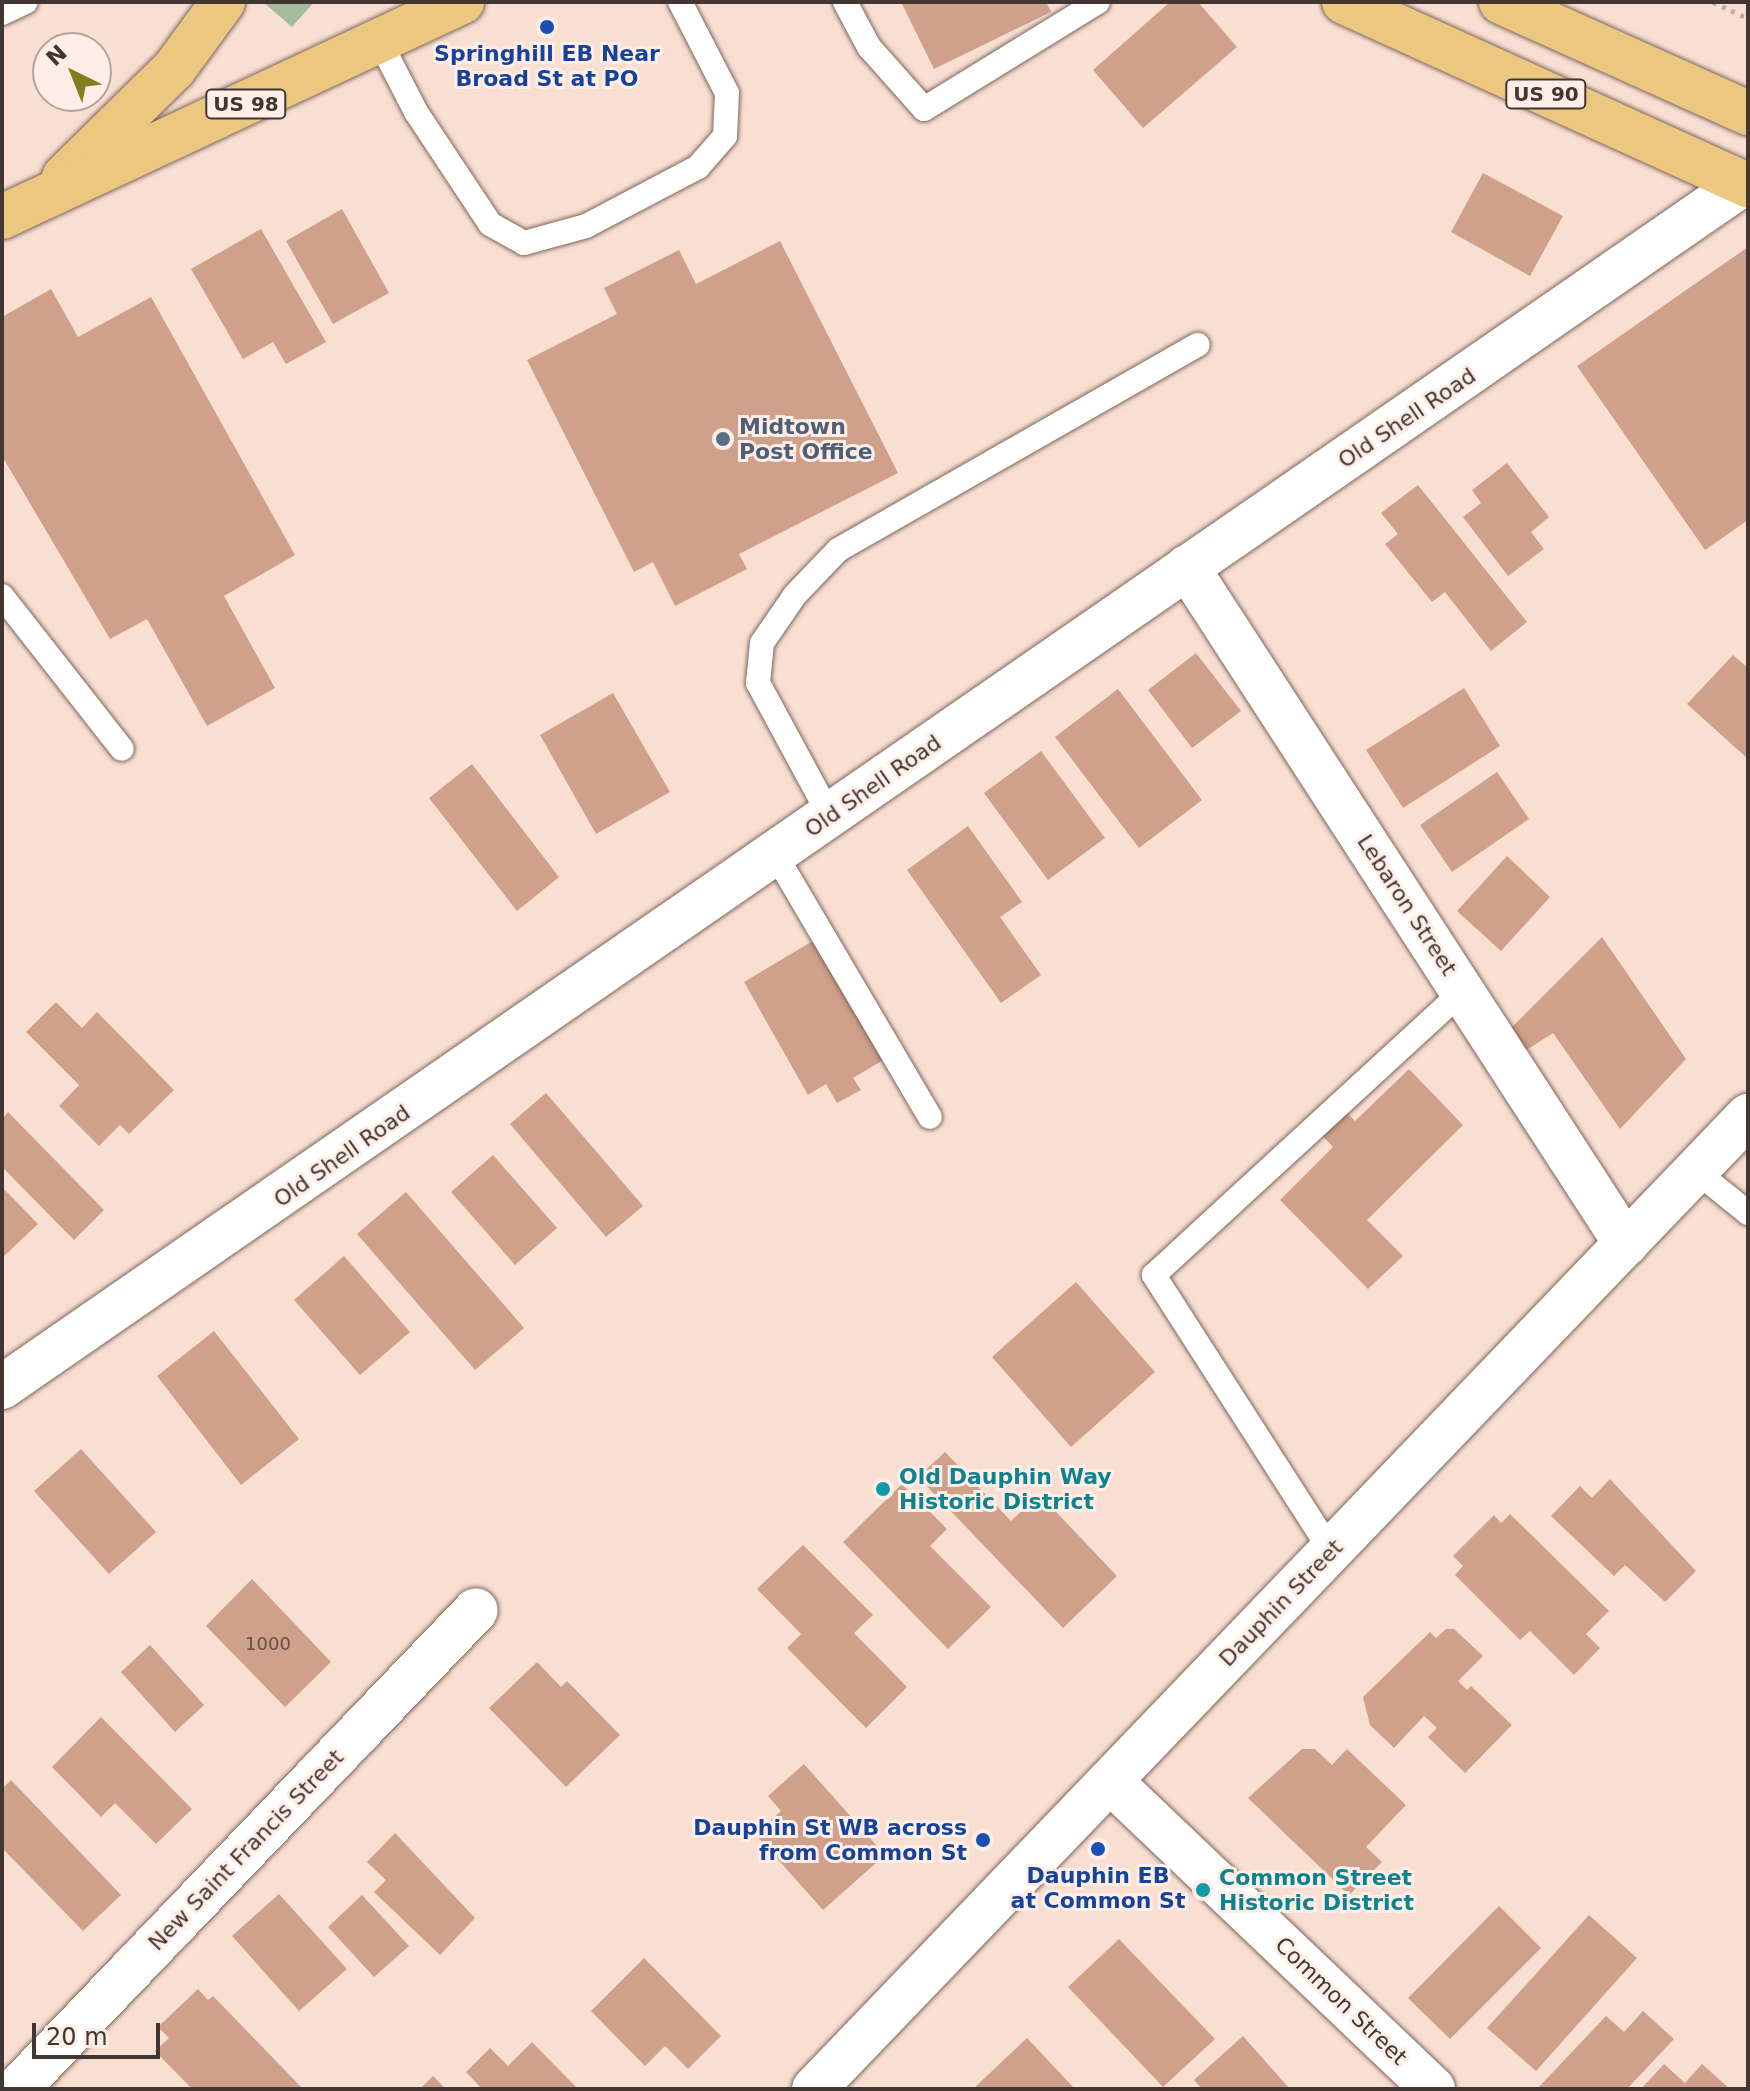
<!DOCTYPE html>
<html>
<head>
<meta charset="utf-8">
<style>
	body { margin:0 }
	#map { position:relative; width:1750px; height:2091px; overflow:hidden; background:#f9dfd2; font-family:"DejaVu Sans",sans-serif }
	div>[style] { position:absolute }
	.green>* { inset:0; background:#a3bc9b }
	.building>* { inset:0; background:#cfa08a }
	.path>* { height:5px; margin-top:-2.5px; transform-origin:0; background:repeating-linear-gradient(90deg,#c1aca2 0 4px,transparent 0 10px) }
	.roads { filter:drop-shadow(0 0 2px #7d665c) drop-shadow(0 0 2px #7d665c) }
	.service>* { height:24px; margin:-12px; padding:0 12px; transform-origin:12px; border-radius:12px; background:#fff }
	.minor>* { height:44px; margin:-22px; padding:0 22px; transform-origin:22px; border-radius:22px; background:#fff }
	.tertiary>* { height:44px; margin:-22px; padding:0 22px; transform-origin:22px; border-radius:22px; background:#fff }
	.secondary>* { height:44px; margin:-22px; padding:0 22px; transform-origin:22px; border-radius:22px; background:#fff }
	.primary>* { height:44px; margin:-22px; padding:0 22px; transform-origin:22px; border-radius:22px; background:#ebc780 }
	.dots>* { width:22px; height:22px; translate:-50% -50%; box-sizing:border-box; border:4px solid #feeee7; border-radius:50% }
	span { translate:-50% -50%; white-space:nowrap; text-align:center; line-height:1.15; -webkit-text-stroke:6px #feeee7; paint-order:stroke }
	.number-label { font-size:18px; color:#645048 }
	.number-label span { -webkit-text-stroke-width:0 }
	.shield-label span { padding:2px 6px; background:#feeee7; border:2px solid; border-radius:6px; -webkit-text-stroke-width:0 }
	.shield-label { font-size:20px; color:#413632; font-weight:700 }
	.transit-label { font-size:22px; color:#164399; font-weight:700 }
	.right { translate:-100% -50%; text-align:right }
	.street-label { font-size:22px; color:#413632 }
	.service-label { font-size:22px; color:#4e5e75; font-weight:700 }
	.left { translate:0 -50%; text-align:left }
	.culture-label { font-size:22px; color:#0d838f; font-weight:700 }
	.frame { position:absolute; inset:0; border:4px solid #413632; pointer-events:none }
	.north { position:absolute; left:32px; top:32px; width:80px; height:80px; box-sizing:border-box; background:#feeee7; border:2px solid #b2a49f; border-radius:50%; rotate:317deg; font-size:22px; font-weight:700; line-height:32px; text-align:center; color:#413632 }
	.north::after { content:''; display:block; margin:auto; width:28px; height:36px; background:#857b20; clip-path:polygon(50% 0,100% 100%,50% 72%,0 100%) }
	.scale { position:absolute; left:32px; top:2023px; width:128px; height:36px; box-sizing:border-box; border:4px solid #413632; border-top:0; padding-left:10px; font-size:24px; line-height:28px; white-space:nowrap; color:#413632; -webkit-text-stroke:6px #feeee7; paint-order:stroke }
</style>
</head>
<body>
<div id="map">
	<div class="green">
		<div style="clip-path:polygon(263px 2px,314px 2px,292px 27px)"></div>
	</div>
	<div class="building">
		<div style="clip-path:polygon(901px 2px,1046px 2px,1051px 12px,934px 69px)"></div>
		<div style="clip-path:polygon(1170px 2px,1198px 2px,1237px 47px,1143px 128px,1093px 70px)"></div>
		<div style="clip-path:polygon(1483px 173px,1563px 216px,1530px 276px,1451px 232px)"></div>
		<div style="clip-path:polygon(342px 209px,389px 293px,333px 324px,286px 241px)"></div>
		<div style="clip-path:polygon(261px 229px,326px 342px,286px 364px,273px 342px,243px 359px,191px 269px)"></div>
		<div style="clip-path:polygon(780px 241px,898px 473px,739px 554px,747px 569px,675px 606px,653px 562px,634px 572px,527px 360px,617px 314px,604px 288px,679px 250px,696px 284px)"></div>
		<div style="clip-path:polygon(1748px 247px,1748px 520px,1705px 550px,1577px 366px)"></div>
		<div style="clip-path:polygon(51px 289px,78px 337px,151px 297px,295px 555px,224px 596px,275px 688px,207px 726px,147px 619px,110px 639px,2px 456px,2px 317px)"></div>
		<div style="clip-path:polygon(1507px 463px,1549px 517px,1531px 532px,1544px 549px,1508px 576px,1463px 517px,1481px 503px,1472px 490px)"></div>
		<div style="clip-path:polygon(1418px 485px,1527px 622px,1491px 651px,1445px 592px,1432px 602px,1385px 544px,1398px 534px,1381px 513px)"></div>
		<div style="clip-path:polygon(1196px 653px,1241px 711px,1192px 748px,1148px 690px)"></div>
		<div style="clip-path:polygon(1733px 655px,1748px 668px,1748px 759px,1687px 704px)"></div>
		<div style="clip-path:polygon(1464px 688px,1500px 746px,1403px 808px,1366px 750px)"></div>
		<div style="clip-path:polygon(1118px 689px,1202px 800px,1139px 848px,1055px 737px)"></div>
		<div style="clip-path:polygon(613px 693px,670px 792px,596px 834px,540px 735px)"></div>
		<div style="clip-path:polygon(1041px 751px,1105px 838px,1048px 880px,984px 793px)"></div>
		<div style="clip-path:polygon(472px 764px,559px 877px,517px 911px,429px 798px)"></div>
		<div style="clip-path:polygon(1497px 772px,1529px 819px,1452px 872px,1420px 825px)"></div>
		<div style="clip-path:polygon(968px 826px,1022px 902px,1000px 917px,1041px 975px,1001px 1003px,907px 870px)"></div>
		<div style="clip-path:polygon(1507px 856px,1550px 897px,1501px 951px,1457px 911px)"></div>
		<div style="clip-path:polygon(1602px 937px,1686px 1059px,1620px 1129px,1553px 1033px,1525px 1051px,1510px 1029px)"></div>
		<div style="clip-path:polygon(816px 939px,885px 1059px,853px 1078px,861px 1090px,837px 1103px,826px 1084px,808px 1095px,744px 982px)"></div>
		<div style="clip-path:polygon(56px 1002px,82px 1028px,97px 1012px,174px 1090px,129px 1134px,120px 1125px,99px 1146px,59px 1106px,79px 1085px,26px 1032px)"></div>
		<div style="clip-path:polygon(1409px 1069px,1463px 1125px,1367px 1220px,1403px 1256px,1368px 1289px,1280px 1200px,1333px 1147px,1321px 1134px,1345px 1111px,1355px 1121px)"></div>
		<div style="clip-path:polygon(546px 1093px,643px 1206px,606px 1237px,510px 1124px)"></div>
		<div style="clip-path:polygon(8px 1112px,104px 1210px,74px 1240px,2px 1167px,2px 1119px)"></div>
		<div style="clip-path:polygon(493px 1155px,557px 1228px,515px 1265px,451px 1192px)"></div>
		<div style="clip-path:polygon(2px 1187px,38px 1224px,2px 1258px)"></div>
		<div style="clip-path:polygon(406px 1192px,524px 1328px,475px 1370px,357px 1234px)"></div>
		<div style="clip-path:polygon(344px 1256px,410px 1332px,360px 1375px,294px 1300px)"></div>
		<div style="clip-path:polygon(1076px 1282px,1155px 1372px,1071px 1447px,992px 1357px)"></div>
		<div style="clip-path:polygon(214px 1331px,299px 1439px,241px 1485px,157px 1376px)"></div>
		<div style="clip-path:polygon(81px 1449px,156px 1532px,109px 1574px,34px 1491px)"></div>
		<div style="clip-path:polygon(945px 1452px,1011px 1521px,1039px 1494px,1117px 1576px,1063px 1628px,918px 1477px)"></div>
		<div style="clip-path:polygon(1610px 1479px,1696px 1571px,1665px 1602px,1625px 1565px,1614px 1576px,1551px 1516px,1580px 1486px,1592px 1498px)"></div>
		<div style="clip-path:polygon(902px 1484px,947px 1529px,930px 1546px,991px 1607px,948px 1649px,843px 1542px)"></div>
		<div style="clip-path:polygon(1510px 1514px,1609px 1611px,1586px 1634px,1600px 1648px,1574px 1675px,1530px 1631px,1520px 1640px,1455px 1575px,1463px 1566px,1453px 1556px,1494px 1515px,1501px 1523px)"></div>
		<div style="clip-path:polygon(803px 1545px,873px 1615px,854px 1633px,907px 1687px,866px 1728px,787px 1648px,801px 1634px,757px 1589px)"></div>
		<div style="clip-path:polygon(252px 1579px,331px 1662px,285px 1707px,206px 1626px)"></div>
		<div style="clip-path:polygon(1446px 1629px,1454px 1629px,1483px 1656px,1458px 1681px,1467px 1690px,1471px 1686px,1512px 1725px,1465px 1773px,1428px 1737px,1437px 1728px,1424px 1716px,1394px 1748px,1370px 1725px,1363px 1697px,1430px 1632px,1436px 1638px)"></div>
		<div style="clip-path:polygon(150px 1645px,204px 1705px,175px 1732px,121px 1672px)"></div>
		<div style="clip-path:polygon(537px 1662px,561px 1687px,567px 1681px,620px 1735px,566px 1787px,489px 1708px)"></div>
		<div style="clip-path:polygon(101px 1717px,192px 1809px,156px 1844px,115px 1803px,101px 1817px,52px 1767px)"></div>
		<div style="clip-path:polygon(1302px 1749px,1315px 1749px,1332px 1765px,1347px 1749px,1406px 1805px,1366px 1847px,1382px 1862px,1349px 1895px,1248px 1798px)"></div>
		<div style="clip-path:polygon(804px 1764px,885px 1855px,823px 1910px,755px 1834px,781px 1811px,768px 1796px)"></div>
		<div style="clip-path:polygon(11px 1780px,121px 1895px,83px 1931px,2px 1848px,2px 1789px)"></div>
		<div style="clip-path:polygon(395px 1833px,475px 1918px,440px 1955px,374px 1892px,386px 1880px,367px 1862px)"></div>
		<div style="clip-path:polygon(279px 1894px,347px 1969px,299px 2011px,232px 1936px)"></div>
		<div style="clip-path:polygon(362px 1895px,409px 1946px,374px 1977px,328px 1927px)"></div>
		<div style="clip-path:polygon(1499px 1906px,1541px 1948px,1450px 2039px,1408px 1998px)"></div>
		<div style="clip-path:polygon(1589px 1915px,1637px 1958px,1536px 2071px,1487px 2028px)"></div>
		<div style="clip-path:polygon(1119px 1939px,1215px 2039px,1163px 2087px,1068px 1987px)"></div>
		<div style="clip-path:polygon(644px 1958px,721px 2036px,688px 2069px,665px 2046px,645px 2066px,591px 2011px)"></div>
		<div style="clip-path:polygon(198px 1989px,208px 2000px,213px 1996px,303px 2089px,192px 2089px,155px 2051px,169px 2038px,158px 2027px)"></div>
		<div style="clip-path:polygon(1643px 2011px,1674px 2039px,1627px 2089px,1537px 2089px,1606px 2016px,1624px 2032px)"></div>
		<div style="clip-path:polygon(1243px 2036px,1290px 2089px,1202px 2089px,1194px 2080px)"></div>
		<div style="clip-path:polygon(1027px 2038px,1075px 2089px,973px 2089px)"></div>
		<div style="clip-path:polygon(532px 2042px,578px 2089px,482px 2089px,466px 2072px,490px 2048px,508px 2066px)"></div>
		<div style="clip-path:polygon(1664px 2064px,1685px 2083px,1702px 2064px,1730px 2089px,1641px 2089px)"></div>
		<div style="clip-path:polygon(433px 2076px,446px 2089px,420px 2089px)"></div>
	</div>
	<div class="path">
		<div style="left:1713px;top:2px;width:38px;rotate:25deg"></div>
	</div>
	<div class="roads">
		<div class="service">
			<div style="left:845px;top:2px;width:51px;rotate:61.9deg"></div>
			<div style="left:869px;top:47px;width:83px;rotate:48.4deg"></div>
			<div style="left:924px;top:109px;width:204px;rotate:-31.6deg"></div>
			<div style="left:2px;top:13px;width:26px;rotate:-25deg"></div>
			<div style="left:380px;top:42px;width:79px;rotate:62.8deg"></div>
			<div style="left:416px;top:112px;width:134px;rotate:56.5deg"></div>
			<div style="left:490px;top:224px;width:39px;rotate:29deg"></div>
			<div style="left:524px;top:243px;width:64px;rotate:-15.3deg"></div>
			<div style="left:586px;top:226px;width:127px;rotate:-27.8deg"></div>
			<div style="left:698px;top:167px;width:41px;rotate:-48.9deg"></div>
			<div style="left:725px;top:136px;width:43px;rotate:-87.3deg"></div>
			<div style="left:727px;top:93px;width:102px;rotate:-117.3deg"></div>
			<div style="left:2px;top:596px;width:194px;rotate:51.9deg"></div>
			<div style="left:830px;top:816px;width:151px;rotate:-118.4deg"></div>
			<div style="left:758px;top:683px;width:40px;rotate:-84.3deg"></div>
			<div style="left:762px;top:643px;width:58px;rotate:-55.5deg"></div>
			<div style="left:795px;top:595px;width:62px;rotate:-46.3deg"></div>
			<div style="left:838px;top:550px;width:414px;rotate:-29.7deg"></div>
			<div style="left:775px;top:854px;width:305px;rotate:59.5deg"></div>
			<div style="left:1696px;top:1171px;width:67px;rotate:38.9deg"></div>
			<div style="left:1331px;top:1551px;width:328px;rotate:-122.7deg"></div>
			<div style="left:1154px;top:1275px;width:420px;rotate:-42.6deg"></div>
		</div>
		<div class="minor">
			<div style="left:1187px;top:567px;width:807px;rotate:57.04deg"></div>
			<div style="left:1110px;top:1781px;width:446px;rotate:43.6deg"></div>
			<div style="left:17px;top:2089px;width:663px;rotate:-46.22deg"></div>
		</div>
		<div class="tertiary">
			<div style="left:2px;top:1387px;width:2118px;rotate:-34.65deg"></div>
		</div>
		<div class="secondary">
			<div style="left:814px;top:2089px;width:1349px;rotate:-46.17deg"></div>
		</div>
		<div class="primary">
			<div style="left:1344px;top:2px;width:444px;rotate:24.4deg"></div>
			<div style="left:1501px;top:2px;width:271px;rotate:24.2deg"></div>
			<div style="left:64px;top:177px;width:154px;rotate:-44.5deg"></div>
			<div style="left:174px;top:69px;width:83px;rotate:-53.8deg"></div>
			<div style="left:2px;top:217px;width:508px;rotate:-25.05deg"></div>
		</div>
	</div>
	<div class="dots">
		<div style="left:547px;top:27px;background:#1a4fb4"></div>
		<div style="left:723px;top:439px;background:#5c6f8a"></div>
		<div style="left:883px;top:1489px;background:#0f9aa8"></div>
		<div style="left:983px;top:1840px;background:#1a4fb4"></div>
		<div style="left:1098px;top:1849px;background:#1a4fb4"></div>
		<div style="left:1203px;top:1890px;background:#0f9aa8"></div>
	</div>
	<div class="number-label">
		<span style="left:268px;top:1644px">1000</span>
	</div>
	<div class="shield-label">
		<span style="left:1546px;top:94px">US 90</span>
		<span style="left:246px;top:104px">US 98</span>
	</div>
	<div class="transit-label">
		<span style="left:547px;top:66px">Springhill EB Near<br>Broad St at PO</span>
		<span class="right" style="left:967px;top:1840px">Dauphin St WB across<br>from Common St</span>
		<span style="left:1098px;top:1888px">Dauphin EB<br>at Common St</span>
	</div>
	<div class="street-label">
		<span style="left:1407px;top:418px;rotate:-34deg">Old Shell Road</span>
		<span style="left:873px;top:786px;rotate:-35deg">Old Shell Road</span>
		<span style="left:1407px;top:905px;rotate:57deg">Lebaron Street</span>
		<span style="left:342px;top:1156px;rotate:-35deg">Old Shell Road</span>
		<span style="left:1281px;top:1603px;rotate:-46deg">Dauphin Street</span>
		<span style="left:246px;top:1850px;rotate:-46deg">New Saint Francis Street</span>
		<span style="left:1341px;top:2001px;rotate:44deg">Common Street</span>
	</div>
	<div class="service-label">
		<span class="left" style="left:739px;top:439px">Midtown<br>Post Office</span>
	</div>
	<div class="culture-label">
		<span class="left" style="left:899px;top:1489px">Old Dauphin Way<br>Historic District</span>
		<span class="left" style="left:1219px;top:1890px">Common Street<br>Historic District</span>
	</div>
	<div class="frame"></div>
	<div class="north">N</div>
	<div class="scale">20 m</div>
</div>
</body>
</html>
